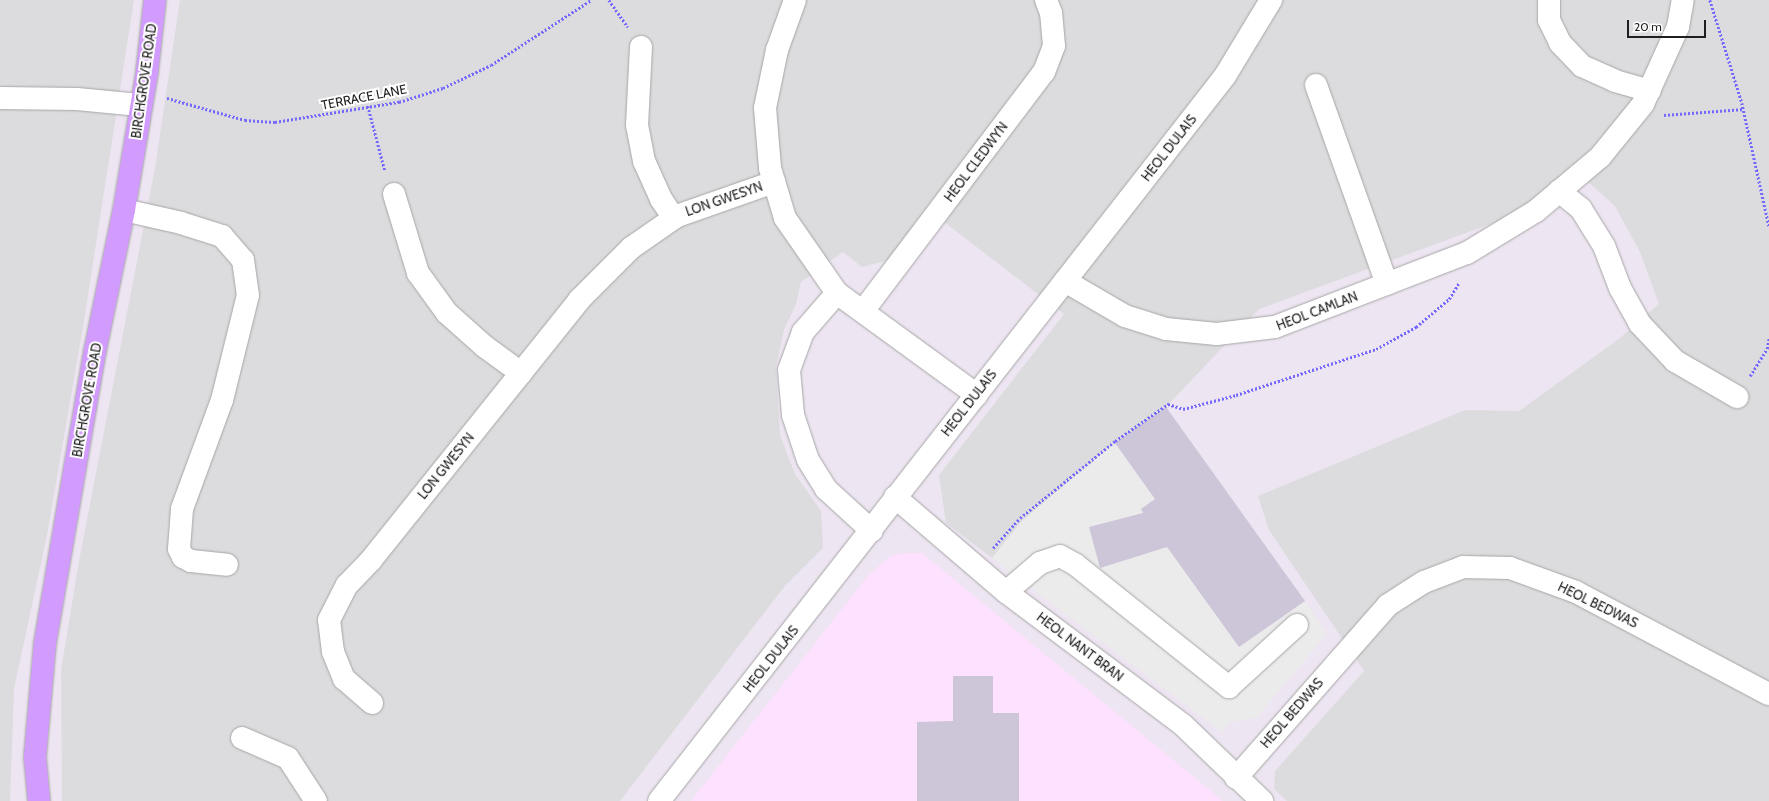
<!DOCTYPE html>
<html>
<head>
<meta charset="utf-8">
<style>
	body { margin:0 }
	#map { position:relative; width:1769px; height:801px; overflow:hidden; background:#ede5f1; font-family:Cabin,sans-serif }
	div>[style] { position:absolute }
	.residential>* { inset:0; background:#dcdcde }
	.education>* { inset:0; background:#fee0ff }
	.parking>* { inset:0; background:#ebebeb }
	.building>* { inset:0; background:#cdc5d8 }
	.path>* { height:2.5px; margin-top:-1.25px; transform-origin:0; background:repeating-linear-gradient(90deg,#7468ff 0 2px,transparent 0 4px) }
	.roads { filter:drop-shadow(0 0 1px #a6a6a6) drop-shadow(0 0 1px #a6a6a6) }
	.minor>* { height:22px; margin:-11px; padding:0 11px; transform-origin:11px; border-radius:11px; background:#fff }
	.major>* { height:22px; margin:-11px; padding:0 11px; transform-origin:11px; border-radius:11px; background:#d29cff }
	span { translate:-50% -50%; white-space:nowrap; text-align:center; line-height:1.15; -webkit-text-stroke:4px #fff; paint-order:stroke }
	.street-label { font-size:13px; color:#1f1f1f }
	.scale { position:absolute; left:1627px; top:20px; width:79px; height:18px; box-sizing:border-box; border:2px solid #1f1f1f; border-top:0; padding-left:5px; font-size:12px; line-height:14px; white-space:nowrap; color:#1f1f1f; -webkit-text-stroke:3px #fff; paint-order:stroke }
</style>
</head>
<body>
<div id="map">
	<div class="residential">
		<div style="clip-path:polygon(0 0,134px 0,84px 321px,47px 535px,14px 689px,10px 801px,0 801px)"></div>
		<div style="clip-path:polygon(180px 0,1769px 0,1769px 801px,1287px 801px,1274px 789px,1275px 771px,1364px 671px,1269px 530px,1258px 496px,1465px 410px,1519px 411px,1620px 338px,1659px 304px,1640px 252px,1615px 206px,1573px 168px,1531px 203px,1504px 219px,1259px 309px,1166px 407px,1115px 443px,1022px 521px,992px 558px,946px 523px,939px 475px,1064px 314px,931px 212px,889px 260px,862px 267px,843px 252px,801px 282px,796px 304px,784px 330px,776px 367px,780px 435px,795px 474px,821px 511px,823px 548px,784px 587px,620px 801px,62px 801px,61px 670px,79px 561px,155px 168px)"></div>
	</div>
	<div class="education">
		<div style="clip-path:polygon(906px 553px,922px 553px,1223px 801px,691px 801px,867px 577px,890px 556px)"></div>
	</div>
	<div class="parking">
		<div style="clip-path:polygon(1115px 443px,1155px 499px,1141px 509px,1143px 513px,1089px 527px,1100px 567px,1167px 547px,1239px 647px,1305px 601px,1327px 634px,1256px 718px,1230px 722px,1223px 733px,992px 558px,1022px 521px)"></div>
	</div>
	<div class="building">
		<div style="clip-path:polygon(1166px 407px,1305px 601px,1239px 647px,1167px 547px,1100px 568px,1089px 527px,1143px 513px,1141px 509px,1155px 499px,1115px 443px)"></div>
		<div style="clip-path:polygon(953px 676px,993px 676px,993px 713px,1019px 713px,1019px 801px,917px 801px,917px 722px,953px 721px)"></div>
	</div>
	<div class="path">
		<div style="left:609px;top:0;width:33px;rotate:55deg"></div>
		<div style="left:1710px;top:0;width:108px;rotate:72.7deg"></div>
		<div style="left:1742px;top:103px;width:126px;rotate:77.6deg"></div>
		<div style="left:167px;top:98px;width:81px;rotate:15.8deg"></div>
		<div style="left:245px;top:120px;width:30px;rotate:4deg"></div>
		<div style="left:275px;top:122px;width:126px;rotate:-9.2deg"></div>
		<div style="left:399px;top:102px;width:46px;rotate:-17.7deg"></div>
		<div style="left:443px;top:88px;width:53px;rotate:-25.6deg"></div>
		<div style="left:491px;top:65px;width:119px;rotate:-33deg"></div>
		<div style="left:368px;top:106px;width:67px;rotate:75.3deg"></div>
		<div style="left:1664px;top:115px;width:80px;rotate:-4.3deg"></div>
		<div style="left:1750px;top:376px;width:32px;rotate:-58deg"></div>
		<div style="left:1767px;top:349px;width:11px;rotate:-80deg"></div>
		<div style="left:993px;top:548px;width:40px;rotate:-48deg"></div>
		<div style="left:1020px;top:518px;width:122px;rotate:-39deg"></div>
		<div style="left:1115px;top:441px;width:65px;rotate:-34.9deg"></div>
		<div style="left:1168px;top:404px;width:16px;rotate:18deg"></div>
		<div style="left:1183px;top:409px;width:55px;rotate:-14.8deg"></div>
		<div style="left:1236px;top:395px;width:147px;rotate:-18.2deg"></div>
		<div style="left:1376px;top:349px;width:46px;rotate:-28.8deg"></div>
		<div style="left:1416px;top:327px;width:43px;rotate:-40.3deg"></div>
		<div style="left:1449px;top:299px;width:19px;rotate:-58deg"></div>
	</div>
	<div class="roads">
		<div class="minor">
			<div style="left:795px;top:0;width:53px;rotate:109.8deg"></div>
			<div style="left:777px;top:50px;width:59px;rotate:101.7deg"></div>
			<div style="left:765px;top:108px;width:60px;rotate:85.2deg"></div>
			<div style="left:770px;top:168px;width:52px;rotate:73.3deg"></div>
			<div style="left:785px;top:218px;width:91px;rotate:55.3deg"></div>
			<div style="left:837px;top:293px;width:173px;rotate:36.1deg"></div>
			<div style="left:1549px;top:0;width:20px;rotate:90deg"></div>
			<div style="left:1549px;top:20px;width:25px;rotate:64deg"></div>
			<div style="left:1560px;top:43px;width:32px;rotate:46deg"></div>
			<div style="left:1582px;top:66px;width:36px;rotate:24deg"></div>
			<div style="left:1615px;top:81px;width:36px;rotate:16deg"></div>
			<div style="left:641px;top:47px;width:78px;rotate:92.9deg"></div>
			<div style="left:637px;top:125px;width:37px;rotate:79deg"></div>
			<div style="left:644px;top:161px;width:42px;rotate:65.9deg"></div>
			<div style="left:661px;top:199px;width:23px;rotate:56deg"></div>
			<div style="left:1316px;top:85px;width:211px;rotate:70.4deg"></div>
			<div style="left:0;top:98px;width:77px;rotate:0.7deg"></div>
			<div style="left:77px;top:99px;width:63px;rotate:5.4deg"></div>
			<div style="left:1559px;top:191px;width:28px;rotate:39deg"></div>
			<div style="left:1581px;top:209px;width:44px;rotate:58.1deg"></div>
			<div style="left:1604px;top:246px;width:45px;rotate:69.1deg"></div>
			<div style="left:1620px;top:288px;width:41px;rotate:60.9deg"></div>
			<div style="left:1640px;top:324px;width:51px;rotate:46.6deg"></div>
			<div style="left:1675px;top:361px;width:72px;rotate:30.1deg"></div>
			<div style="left:394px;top:194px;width:83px;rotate:73.1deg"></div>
			<div style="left:418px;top:273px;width:49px;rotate:54.1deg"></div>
			<div style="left:447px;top:313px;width:50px;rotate:41.7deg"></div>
			<div style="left:484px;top:346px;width:46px;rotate:36.1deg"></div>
			<div style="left:124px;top:210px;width:58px;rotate:12.8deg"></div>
			<div style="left:181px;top:223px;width:43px;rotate:17.6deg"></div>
			<div style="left:222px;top:236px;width:32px;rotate:49deg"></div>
			<div style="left:243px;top:260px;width:35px;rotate:82deg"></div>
			<div style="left:248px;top:295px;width:108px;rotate:103.9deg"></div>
			<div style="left:222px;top:400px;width:116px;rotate:110.2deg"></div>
			<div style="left:182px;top:509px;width:40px;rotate:94.3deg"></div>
			<div style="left:179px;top:549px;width:9px;rotate:63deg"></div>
			<div style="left:183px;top:557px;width:9px;rotate:27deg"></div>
			<div style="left:191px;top:561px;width:36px;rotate:6deg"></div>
			<div style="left:1065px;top:281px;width:69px;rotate:30.3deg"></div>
			<div style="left:1125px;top:316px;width:43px;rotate:17.6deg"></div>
			<div style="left:1166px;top:329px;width:51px;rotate:5.6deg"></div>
			<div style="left:1217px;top:334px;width:58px;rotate:-6.9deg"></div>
			<div style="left:1275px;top:327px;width:206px;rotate:-21.1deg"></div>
			<div style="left:1467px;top:253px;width:81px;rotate:-31.3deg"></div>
			<div style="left:1536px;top:211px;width:84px;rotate:-40.2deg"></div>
			<div style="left:1600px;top:157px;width:68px;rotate:-50.9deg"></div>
			<div style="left:1643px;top:104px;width:85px;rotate:-65.6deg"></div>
			<div style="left:1678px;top:27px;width:27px;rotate:-80deg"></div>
			<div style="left:837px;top:293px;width:52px;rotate:131.1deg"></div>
			<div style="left:803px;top:332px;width:40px;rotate:110.2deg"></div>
			<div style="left:789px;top:370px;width:45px;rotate:84.9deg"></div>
			<div style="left:793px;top:415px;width:47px;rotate:71.6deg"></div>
			<div style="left:808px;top:460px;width:34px;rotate:58deg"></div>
			<div style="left:826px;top:489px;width:62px;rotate:42.4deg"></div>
			<div style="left:863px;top:311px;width:300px;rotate:-52.9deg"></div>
			<div style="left:1044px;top:72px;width:28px;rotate:-69deg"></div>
			<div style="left:1054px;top:46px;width:33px;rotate:-95deg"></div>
			<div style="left:1051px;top:13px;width:14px;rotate:-111deg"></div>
			<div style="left:895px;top:497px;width:146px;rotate:40.6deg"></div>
			<div style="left:1006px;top:592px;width:221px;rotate:36.9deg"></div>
			<div style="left:1183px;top:725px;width:110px;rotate:43.9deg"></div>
			<div style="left:1006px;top:592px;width:45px;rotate:-40.5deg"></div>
			<div style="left:1040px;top:563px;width:21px;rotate:-19deg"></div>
			<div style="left:1060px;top:556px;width:18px;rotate:29deg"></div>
			<div style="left:1076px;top:565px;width:196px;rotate:38.6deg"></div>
			<div style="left:1229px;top:687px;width:92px;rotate:-42.4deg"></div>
			<div style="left:372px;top:703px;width:37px;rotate:-139deg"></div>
			<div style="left:344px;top:679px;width:29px;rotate:-112deg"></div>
			<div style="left:333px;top:652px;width:32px;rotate:-97deg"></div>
			<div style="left:329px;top:620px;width:39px;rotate:-63deg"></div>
			<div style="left:347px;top:585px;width:35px;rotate:-46deg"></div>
			<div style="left:371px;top:560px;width:333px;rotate:-51.3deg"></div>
			<div style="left:579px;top:300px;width:74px;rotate:-45deg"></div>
			<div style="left:631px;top:248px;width:56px;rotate:-34.8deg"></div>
			<div style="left:677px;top:216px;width:103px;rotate:-19.3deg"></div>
			<div style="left:242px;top:738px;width:50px;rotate:23.5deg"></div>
			<div style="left:288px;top:758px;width:51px;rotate:56.9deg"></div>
			<div style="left:1236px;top:778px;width:230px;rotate:-48.7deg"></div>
			<div style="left:1388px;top:605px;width:43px;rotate:-32.6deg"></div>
			<div style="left:1424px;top:582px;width:42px;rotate:-21deg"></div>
			<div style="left:1463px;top:567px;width:47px;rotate:1.2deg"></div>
			<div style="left:1510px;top:568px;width:70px;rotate:20deg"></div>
			<div style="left:1576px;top:592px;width:218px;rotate:27.9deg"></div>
			<div style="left:659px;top:801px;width:920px;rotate:-52.02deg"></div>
			<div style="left:1225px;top:76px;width:89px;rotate:-58.8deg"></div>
		</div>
		<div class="major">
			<div style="left:39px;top:801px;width:44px;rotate:-95.2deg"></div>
			<div style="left:35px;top:757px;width:114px;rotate:-85deg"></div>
			<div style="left:45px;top:643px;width:296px;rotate:-80.3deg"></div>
			<div style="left:95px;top:351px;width:144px;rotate:-78.4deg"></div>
			<div style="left:124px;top:210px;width:140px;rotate:-80.5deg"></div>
			<div style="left:147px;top:72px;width:72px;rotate:-83.7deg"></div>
		</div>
	</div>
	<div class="street-label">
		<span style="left:144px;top:81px;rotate:-82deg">BIRCHGROVE ROAD</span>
		<span style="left:364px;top:97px;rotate:-11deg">TERRACE LANE</span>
		<span style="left:1169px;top:148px;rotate:-52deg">HEOL DULAIS</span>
		<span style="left:976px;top:162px;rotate:-53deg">HEOL CLEDWYN</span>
		<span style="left:724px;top:199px;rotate:-19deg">LON GWESYN</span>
		<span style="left:1317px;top:311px;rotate:-21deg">HEOL CAMLAN</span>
		<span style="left:87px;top:400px;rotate:-80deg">BIRCHGROVE ROAD</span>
		<span style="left:969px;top:403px;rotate:-52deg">HEOL DULAIS</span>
		<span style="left:446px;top:466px;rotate:-51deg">LON GWESYN</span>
		<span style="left:1598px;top:605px;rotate:26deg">HEOL BEDWAS</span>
		<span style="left:1080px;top:647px;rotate:37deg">HEOL NANT BRAN</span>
		<span style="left:771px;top:659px;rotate:-52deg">HEOL DULAIS</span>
		<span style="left:1292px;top:713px;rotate:-49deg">HEOL BEDWAS</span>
	</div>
	<div class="scale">20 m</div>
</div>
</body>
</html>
